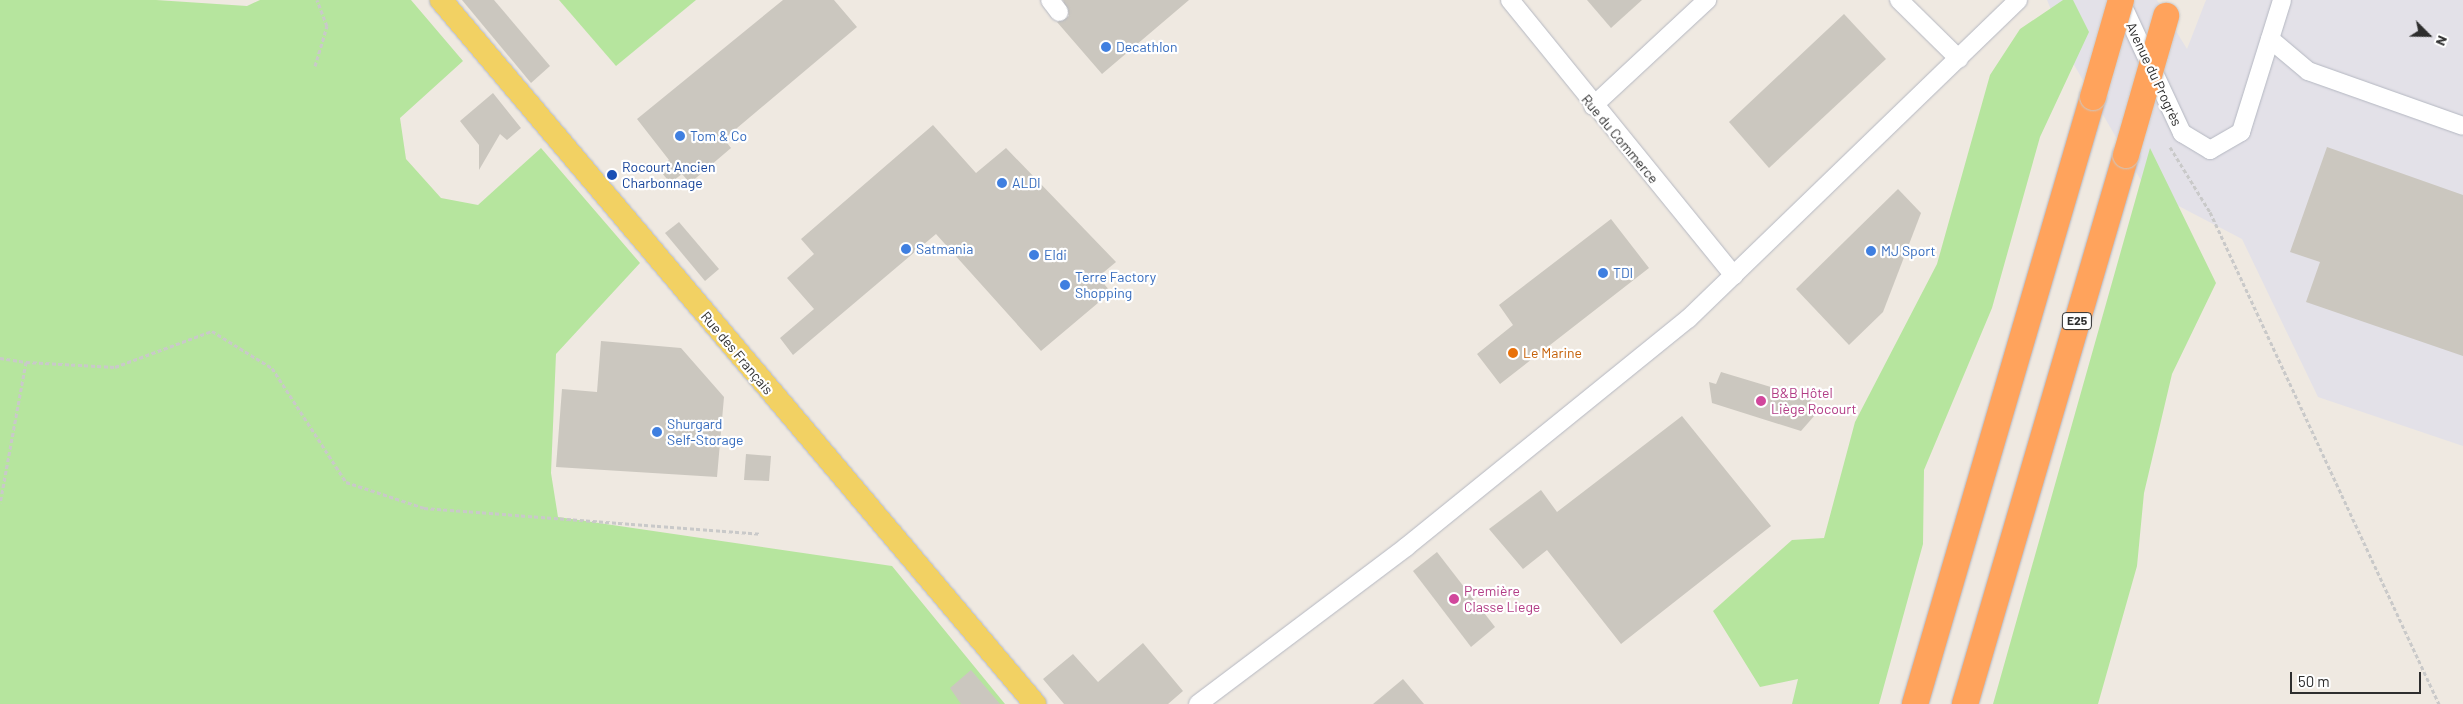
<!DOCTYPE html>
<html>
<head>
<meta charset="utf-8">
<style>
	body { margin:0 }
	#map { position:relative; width:2463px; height:704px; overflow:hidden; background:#efe9e1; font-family:Barlow,sans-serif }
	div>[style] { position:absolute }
	.industrial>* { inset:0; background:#e3e1e8 }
	.green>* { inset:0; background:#b6e59e }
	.building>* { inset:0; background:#cbc7bf }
	.path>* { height:3px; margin-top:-1.5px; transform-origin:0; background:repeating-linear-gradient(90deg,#c9c9c9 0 4px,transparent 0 6.5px) }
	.roads { filter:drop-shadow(0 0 1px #b4b7c1) drop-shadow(0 0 1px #b4b7c1) }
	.minor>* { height:18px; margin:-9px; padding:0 9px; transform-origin:9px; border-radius:9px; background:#fff }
	.major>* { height:22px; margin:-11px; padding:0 11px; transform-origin:11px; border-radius:11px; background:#f2d163 }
	.highway>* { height:26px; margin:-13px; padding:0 13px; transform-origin:13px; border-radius:13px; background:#ffa35c }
	.bridges { filter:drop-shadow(0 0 1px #c9c9c9) drop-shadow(0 0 1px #c9c9c9) }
	.highway-bridge>* { height:26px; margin:-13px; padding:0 13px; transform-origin:13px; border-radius:13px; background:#ffa35c }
	.dots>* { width:14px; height:14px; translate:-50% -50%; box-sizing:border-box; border:2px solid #fff; border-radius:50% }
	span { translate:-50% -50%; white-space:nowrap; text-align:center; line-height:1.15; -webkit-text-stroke:4.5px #fff; paint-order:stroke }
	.shield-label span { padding:1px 4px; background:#fff; border:1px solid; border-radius:4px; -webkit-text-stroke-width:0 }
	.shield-label { font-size:12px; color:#2e2e2e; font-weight:700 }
	.shop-label { font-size:14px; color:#366cbe }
	.left { translate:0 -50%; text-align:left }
	.street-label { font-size:14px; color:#2e2e2e }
	.transit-label { font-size:14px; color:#164399 }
	.food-label { font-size:14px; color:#c56008 }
	.hotel-label { font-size:14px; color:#b23c85 }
	.north { position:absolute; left:2403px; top:10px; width:50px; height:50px; -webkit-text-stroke:4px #fff; paint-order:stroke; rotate:113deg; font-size:14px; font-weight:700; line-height:20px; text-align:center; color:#2e2e2e }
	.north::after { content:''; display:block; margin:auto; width:18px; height:22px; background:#2e2e2e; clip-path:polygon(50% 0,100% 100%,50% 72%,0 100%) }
	.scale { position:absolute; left:2290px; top:672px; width:131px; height:22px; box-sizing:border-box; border:2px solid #2e2e2e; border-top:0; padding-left:6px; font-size:15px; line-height:18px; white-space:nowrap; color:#2e2e2e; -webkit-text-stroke:4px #fff; paint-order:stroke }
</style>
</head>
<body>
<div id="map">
	<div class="industrial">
		<div style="clip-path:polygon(2047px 0,2157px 0,2187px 49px,2206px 0,2463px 0,2463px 446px,2318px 397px,2242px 239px,2146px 189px,2073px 63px)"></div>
	</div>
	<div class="green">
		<div style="clip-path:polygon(0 0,156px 0,247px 6px,260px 0,411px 0,463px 61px,400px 118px,406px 159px,441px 198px,478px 205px,541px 148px,640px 263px,556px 354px,551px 473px,558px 517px,892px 566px,1005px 704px,0 704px)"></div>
		<div style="clip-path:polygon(559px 0,696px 0,616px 66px)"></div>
		<div style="clip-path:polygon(2063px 0,2073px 0,2089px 32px,2040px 137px,1992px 308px,1924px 470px,1923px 544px,1879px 704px,1792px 704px,1798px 679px,1760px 687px,1713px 611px,1792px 540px,1824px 538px,1855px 422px,1937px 264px,1990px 75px,2020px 29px)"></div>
		<div style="clip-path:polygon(2150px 148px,2216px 283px,2172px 374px,2144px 493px,2137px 566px,2098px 704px,1993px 704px)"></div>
	</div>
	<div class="building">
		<div style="clip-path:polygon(462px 0,494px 0,550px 66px,531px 83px)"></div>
		<div style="clip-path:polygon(783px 0,834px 0,857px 27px,724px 139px,731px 148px,690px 183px,682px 174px,670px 183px,659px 169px,669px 160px,637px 119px)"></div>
		<div style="clip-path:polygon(1063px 0,1189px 0,1102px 74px,1057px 22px,1069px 16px)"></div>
		<div style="clip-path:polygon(1587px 0,1642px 0,1611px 28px)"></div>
		<div style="clip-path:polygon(1844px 14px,1886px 59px,1769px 168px,1729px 122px)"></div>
		<div style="clip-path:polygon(493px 93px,521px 128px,507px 140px,500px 134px,479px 170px,479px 145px,460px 121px)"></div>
		<div style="clip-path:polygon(933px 125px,976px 173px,1006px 148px,1116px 262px,1098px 277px,1111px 292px,1041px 351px,936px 234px,793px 355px,780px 338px,814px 309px,787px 278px,814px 254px,801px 239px)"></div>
		<div style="clip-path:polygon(2327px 147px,2463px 195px,2463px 356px,2306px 302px,2320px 262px,2290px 252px)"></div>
		<div style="clip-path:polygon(1898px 189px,1921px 213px,1883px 312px,1849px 345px,1796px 289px)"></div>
		<div style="clip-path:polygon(1611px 219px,1649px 268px,1500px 384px,1477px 354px,1513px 325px,1499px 305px)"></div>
		<div style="clip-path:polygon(679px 222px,719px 269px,705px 281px,665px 233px)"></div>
		<div style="clip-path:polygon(601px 341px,681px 348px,724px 397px,717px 477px,556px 467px,562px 389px,597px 392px)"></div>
		<div style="clip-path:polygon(1721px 372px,1811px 399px,1806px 412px,1815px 415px,1801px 431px,1712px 403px,1709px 382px,1716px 384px)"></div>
		<div style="clip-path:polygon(1682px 416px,1771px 526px,1621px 644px,1547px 550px,1523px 569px,1489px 529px,1541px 490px,1557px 512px)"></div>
		<div style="clip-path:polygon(746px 454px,771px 456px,769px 481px,744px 480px)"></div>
		<div style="clip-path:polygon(1437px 552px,1495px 627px,1471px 647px,1413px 571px)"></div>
		<div style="clip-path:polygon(1143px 643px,1183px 691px,1168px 704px,1064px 704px,1043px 679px,1073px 654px,1098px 682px)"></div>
		<div style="clip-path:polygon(971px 670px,1000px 704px,961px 704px,950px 688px)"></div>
		<div style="clip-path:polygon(1403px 679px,1424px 704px,1373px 704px)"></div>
	</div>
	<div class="path">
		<div style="left:315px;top:66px;width:42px;rotate:-73.3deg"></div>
		<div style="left:327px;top:26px;width:28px;rotate:-111deg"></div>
		<div style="left:2170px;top:147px;width:76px;rotate:58.4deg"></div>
		<div style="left:2210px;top:212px;width:543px;rotate:65.04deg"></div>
		<div style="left:0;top:358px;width:26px;rotate:9deg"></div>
		<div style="left:26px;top:362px;width:143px;rotate:100.4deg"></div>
		<div style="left:26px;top:362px;width:89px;rotate:3.2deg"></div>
		<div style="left:115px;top:367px;width:103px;rotate:-20.4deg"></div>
		<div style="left:212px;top:331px;width:70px;rotate:31.7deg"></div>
		<div style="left:272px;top:368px;width:136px;rotate:57deg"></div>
		<div style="left:346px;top:482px;width:82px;rotate:18.4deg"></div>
		<div style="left:424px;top:508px;width:337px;rotate:4.4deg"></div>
	</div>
	<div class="roads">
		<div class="minor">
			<div style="left:1050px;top:0;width:15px;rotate:53deg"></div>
			<div style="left:1510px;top:0;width:355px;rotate:50.9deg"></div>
			<div style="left:1899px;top:0;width:84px;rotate:44.5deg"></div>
			<div style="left:2120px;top:0;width:147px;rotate:65deg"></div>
			<div style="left:2182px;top:133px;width:33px;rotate:31deg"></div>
			<div style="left:2210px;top:150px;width:36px;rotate:-30deg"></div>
			<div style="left:2241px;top:132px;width:138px;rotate:-72.7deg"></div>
			<div style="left:2270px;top:39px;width:50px;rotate:40.1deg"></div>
			<div style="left:2308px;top:71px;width:164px;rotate:19.5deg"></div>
			<div style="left:1593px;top:106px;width:156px;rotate:-42.9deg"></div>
			<div style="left:1198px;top:704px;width:261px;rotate:-37deg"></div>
			<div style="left:1406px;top:547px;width:363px;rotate:-39deg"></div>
			<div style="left:1688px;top:319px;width:459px;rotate:-44deg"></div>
		</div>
		<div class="major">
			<div style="left:441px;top:0;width:921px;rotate:49.84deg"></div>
		</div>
		<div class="highway">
			<div style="left:1915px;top:704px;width:633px;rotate:-73.66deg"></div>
			<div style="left:1965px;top:704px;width:572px;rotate:-73.66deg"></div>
		</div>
	</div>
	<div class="bridges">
		<div class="highway-bridge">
			<div style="left:2093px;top:97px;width:101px;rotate:-73.9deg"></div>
			<div style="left:2126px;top:155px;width:145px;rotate:-73.9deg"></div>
		</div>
	</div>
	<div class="dots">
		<div style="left:1106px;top:47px;background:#3f7fe0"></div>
		<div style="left:680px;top:136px;background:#3f7fe0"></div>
		<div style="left:612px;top:175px;background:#1a4fb4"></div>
		<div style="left:1002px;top:183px;background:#3f7fe0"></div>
		<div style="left:906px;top:249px;background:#3f7fe0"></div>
		<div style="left:1871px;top:251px;background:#3f7fe0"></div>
		<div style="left:1034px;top:255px;background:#3f7fe0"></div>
		<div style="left:1603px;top:273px;background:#3f7fe0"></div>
		<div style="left:1065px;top:285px;background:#3f7fe0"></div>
		<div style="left:1513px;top:353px;background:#e8710a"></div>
		<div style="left:1761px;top:401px;background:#d1479c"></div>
		<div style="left:657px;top:432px;background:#3f7fe0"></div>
		<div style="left:1454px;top:599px;background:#d1479c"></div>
	</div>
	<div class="shield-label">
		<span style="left:2077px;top:321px">E25</span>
	</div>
	<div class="shop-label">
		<span class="left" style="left:1116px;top:47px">Decathlon</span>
		<span class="left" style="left:690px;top:136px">Tom &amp; Co</span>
		<span class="left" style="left:1012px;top:183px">ALDI</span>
		<span class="left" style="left:916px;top:249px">Satmania</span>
		<span class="left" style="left:1881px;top:251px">MJ Sport</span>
		<span class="left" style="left:1044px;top:255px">Eldi</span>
		<span class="left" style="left:1613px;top:273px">TDI</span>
		<span class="left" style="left:1075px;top:285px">Terre Factory<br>Shopping</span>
		<span class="left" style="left:667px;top:432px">Shurgard<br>Self-Storage</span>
	</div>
	<div class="street-label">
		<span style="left:2154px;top:74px;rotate:65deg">Avenue du Progrès</span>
		<span style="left:1620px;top:139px;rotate:50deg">Rue du Commerce</span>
		<span style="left:737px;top:353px;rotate:50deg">Rue des Français</span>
	</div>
	<div class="transit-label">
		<span class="left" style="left:622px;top:175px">Rocourt Ancien<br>Charbonnage</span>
	</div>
	<div class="food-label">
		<span class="left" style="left:1523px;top:353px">Le Marine</span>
	</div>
	<div class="hotel-label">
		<span class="left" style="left:1771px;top:401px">B&amp;B Hôtel<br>Liège Rocourt</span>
		<span class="left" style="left:1464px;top:599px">Première<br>Classe Liege</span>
	</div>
	<div class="north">N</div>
	<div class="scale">50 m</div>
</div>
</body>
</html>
